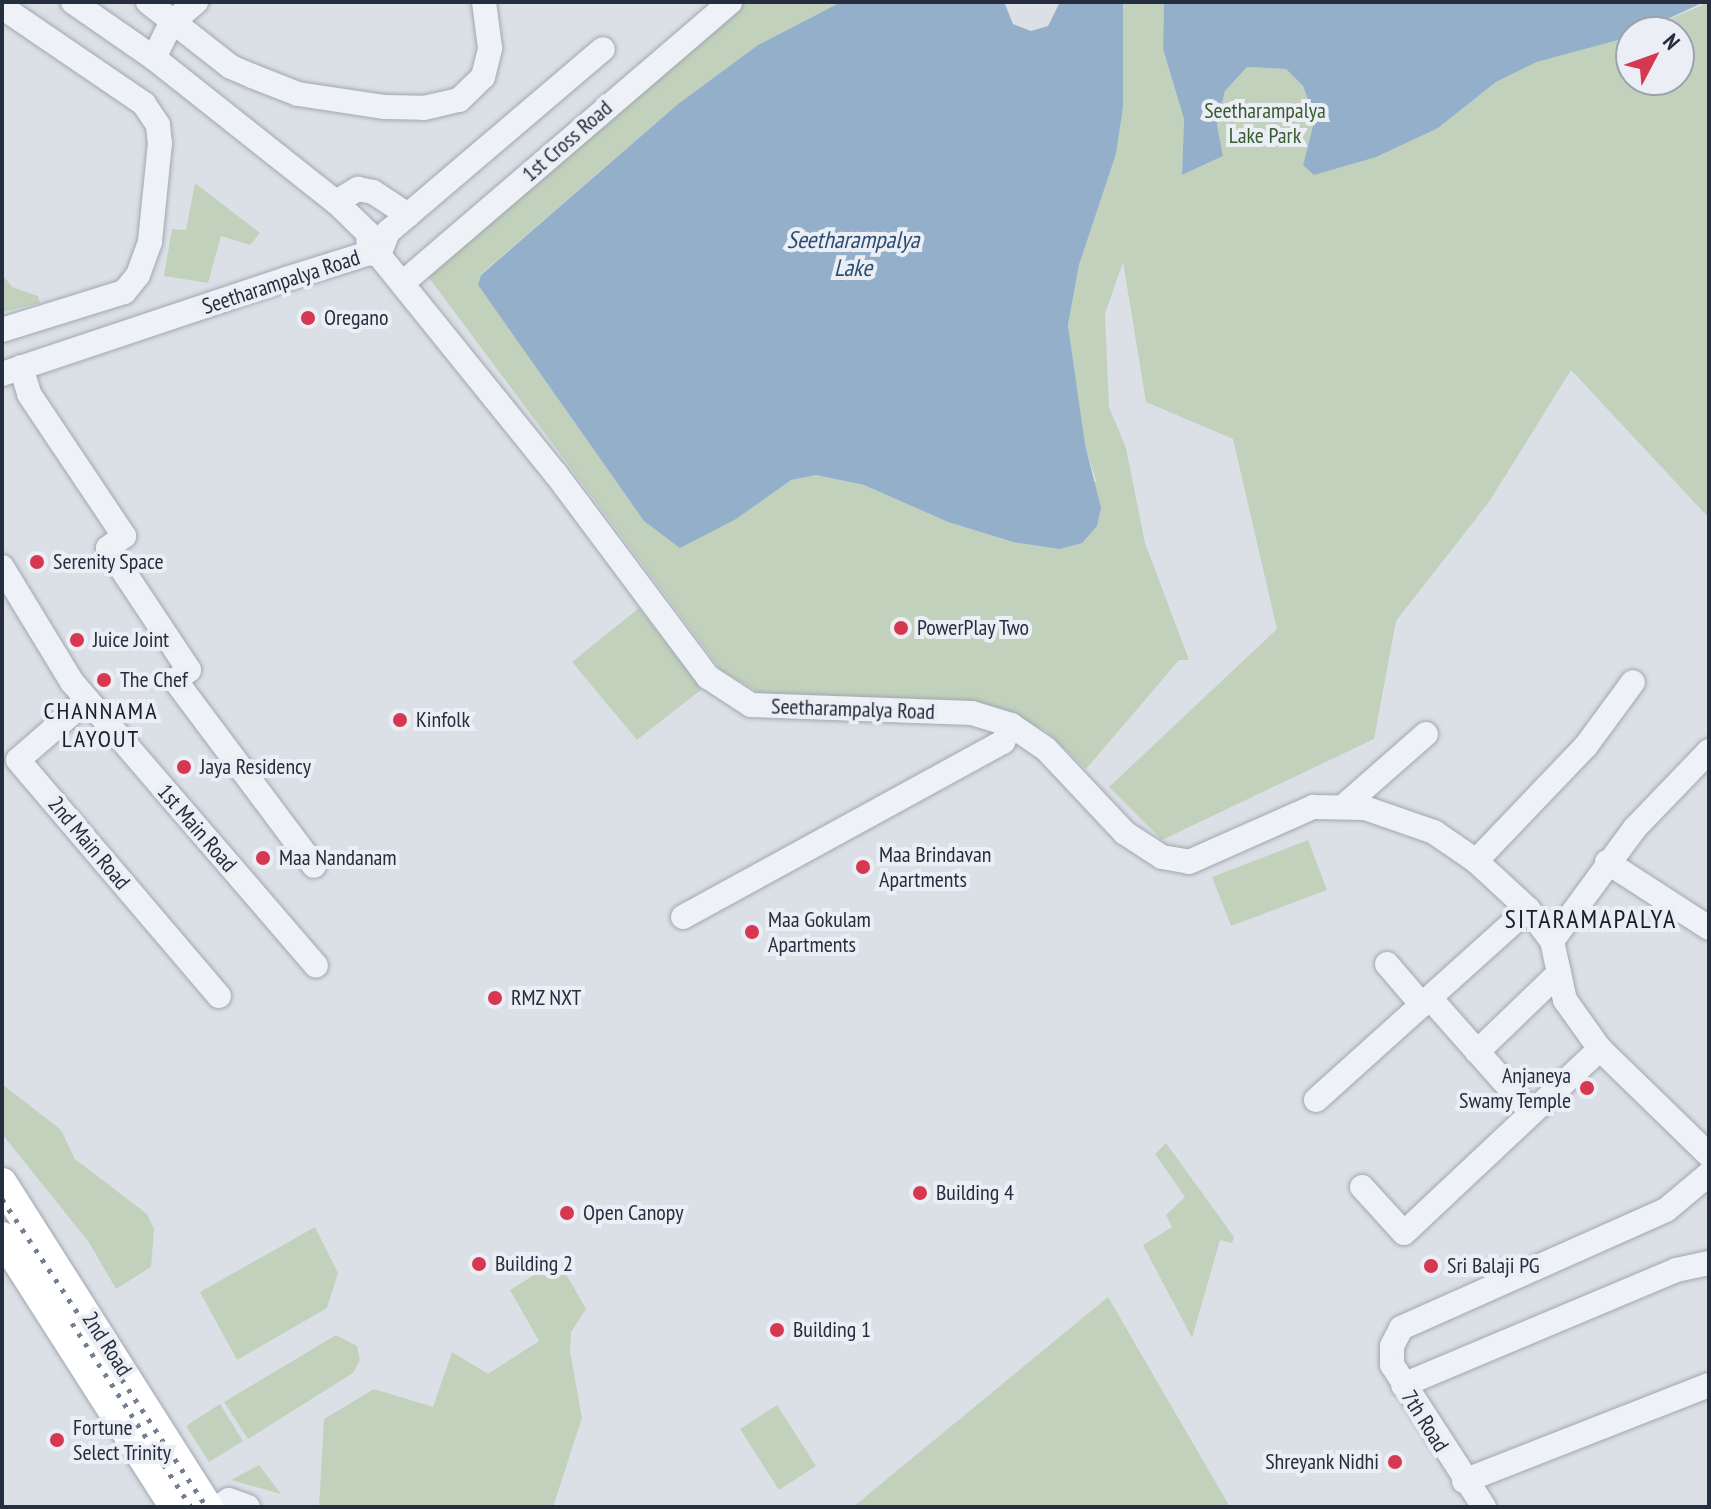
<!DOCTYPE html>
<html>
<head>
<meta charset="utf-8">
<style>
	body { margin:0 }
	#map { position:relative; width:1711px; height:1509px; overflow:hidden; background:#dbe0e7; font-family:"PT Sans Narrow",sans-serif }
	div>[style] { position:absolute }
	.green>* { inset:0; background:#c2d1bc }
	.water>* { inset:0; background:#94afca }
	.roads { filter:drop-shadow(0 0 2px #a1a7b1) drop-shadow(0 0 2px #a1a7b1) }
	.minor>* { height:24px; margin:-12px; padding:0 12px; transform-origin:12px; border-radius:12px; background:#eef1f5 }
	.major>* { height:30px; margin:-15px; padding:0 15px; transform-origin:15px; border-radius:15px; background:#fff }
	.rail>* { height:5px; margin-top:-2.5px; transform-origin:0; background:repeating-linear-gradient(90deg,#748091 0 4px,transparent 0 12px) }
	.dots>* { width:22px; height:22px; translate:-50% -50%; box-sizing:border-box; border:4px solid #ebeff5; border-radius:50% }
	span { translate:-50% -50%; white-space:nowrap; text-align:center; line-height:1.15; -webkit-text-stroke:8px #ebeff5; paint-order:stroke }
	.park-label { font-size:22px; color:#395a31 }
	.street-label { font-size:22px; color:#252e3e }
	.poi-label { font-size:22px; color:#252e3e }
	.left { translate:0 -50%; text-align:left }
	.right { translate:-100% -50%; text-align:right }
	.water-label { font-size:24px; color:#2d4d74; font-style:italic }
	.neighbourhood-label { font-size:24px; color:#171f2e; letter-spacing:2px }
	.quarter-label { font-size:26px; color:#171f2e; letter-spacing:2px }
	.frame { position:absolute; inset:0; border:4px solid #252e3e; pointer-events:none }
	.north { position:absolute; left:1615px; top:16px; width:80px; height:80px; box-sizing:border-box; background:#ebeff5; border:2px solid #9ca2ac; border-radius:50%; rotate:49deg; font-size:22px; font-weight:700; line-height:32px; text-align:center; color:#252e3e }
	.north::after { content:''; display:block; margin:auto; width:28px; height:36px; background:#d63751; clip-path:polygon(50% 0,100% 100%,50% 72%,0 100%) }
</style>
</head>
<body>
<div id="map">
	<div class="green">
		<div style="clip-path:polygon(746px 2px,841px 2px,758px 45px,678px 104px,481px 274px,478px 285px,644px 521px,764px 497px,791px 480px,816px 475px,864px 485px,948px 522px,1013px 542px,1096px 481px,1085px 444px,1068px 325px,1079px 265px,1116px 154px,1123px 108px,1123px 2px,1164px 2px,1163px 49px,1184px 119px,1182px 175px,1223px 156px,1217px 125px,1225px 91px,1247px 67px,1286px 69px,1303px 86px,1315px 118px,1303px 165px,1438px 128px,1496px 82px,1537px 62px,1631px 36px,1631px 80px,1679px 80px,1679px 32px,1640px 32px,1709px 2px,1709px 518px,1571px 370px,1489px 502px,1396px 621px,1374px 739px,1162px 840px,1109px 787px,1277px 629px,1233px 439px,1146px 402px,1123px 262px,1105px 314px,1109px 407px,1126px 448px,1145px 543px,1189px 660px,1179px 660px,1086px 769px,1045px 730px,994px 709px,760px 693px,721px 670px,427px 275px)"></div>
		<div style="clip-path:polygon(195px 183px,260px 233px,250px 245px,221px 236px,208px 283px,164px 276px,172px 229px,186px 230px)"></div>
		<div style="clip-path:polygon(2px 274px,12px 287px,38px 296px,40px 303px,3px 312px)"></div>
		<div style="clip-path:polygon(639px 608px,702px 689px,637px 740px,572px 662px)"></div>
		<div style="clip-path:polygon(1308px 840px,1327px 890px,1231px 926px,1212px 877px)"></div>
		<div style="clip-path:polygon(2px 1084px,61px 1130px,75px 1159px,147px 1214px,154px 1229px,151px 1267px,116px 1289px,88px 1241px,2px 1134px)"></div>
		<div style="clip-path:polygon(1166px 1143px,1234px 1237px,1232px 1243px,1220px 1240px,1192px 1338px,1143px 1245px,1172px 1227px,1166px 1215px,1185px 1197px,1155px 1154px)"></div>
		<div style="clip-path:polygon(315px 1227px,338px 1273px,327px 1308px,237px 1360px,200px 1292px)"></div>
		<div style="clip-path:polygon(558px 1260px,586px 1309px,571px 1332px,570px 1351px,582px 1418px,553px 1507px,319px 1507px,324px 1419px,374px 1389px,433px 1407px,452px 1352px,488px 1374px,539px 1341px,510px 1290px)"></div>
		<div style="clip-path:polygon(1108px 1297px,1230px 1507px,853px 1507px)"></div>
		<div style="clip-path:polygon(336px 1335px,357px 1346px,360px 1360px,353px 1373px,248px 1439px,224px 1402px)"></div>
		<div style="clip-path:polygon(220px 1404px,243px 1441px,209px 1462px,186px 1426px)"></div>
		<div style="clip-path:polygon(777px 1405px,816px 1466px,779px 1490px,740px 1429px)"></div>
		<div style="clip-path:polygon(259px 1465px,281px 1494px,231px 1480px)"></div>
	</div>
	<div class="water">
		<div style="clip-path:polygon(841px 2px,1004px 2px,1013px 24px,1031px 31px,1048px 26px,1060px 2px,1123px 2px,1123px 108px,1116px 154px,1079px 265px,1068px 325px,1085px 444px,1101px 508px,1097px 526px,1082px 543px,1060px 549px,1013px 542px,948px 522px,864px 485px,816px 475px,791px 480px,736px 519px,680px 548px,644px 521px,478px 285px,481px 275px,678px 104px,758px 45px)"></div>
		<div style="clip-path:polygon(1164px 2px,1704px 2px,1629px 37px,1537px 62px,1496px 82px,1438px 128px,1376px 157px,1314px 175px,1303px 165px,1315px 118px,1303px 86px,1286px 69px,1247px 67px,1225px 91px,1217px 125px,1223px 156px,1182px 175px,1184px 119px,1163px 49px)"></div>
	</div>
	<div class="roads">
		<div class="minor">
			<div style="left:73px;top:2px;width:98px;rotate:34.7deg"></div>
			<div style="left:154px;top:58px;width:232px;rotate:38.4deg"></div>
			<div style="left:336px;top:202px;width:45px;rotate:44.1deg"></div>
			<div style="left:368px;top:233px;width:20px;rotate:87deg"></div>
			<div style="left:148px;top:2px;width:105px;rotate:38.1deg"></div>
			<div style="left:231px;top:67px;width:23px;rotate:23deg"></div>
			<div style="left:252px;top:76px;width:49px;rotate:21.4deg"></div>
			<div style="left:298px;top:94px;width:88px;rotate:8.5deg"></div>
			<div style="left:385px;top:107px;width:39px;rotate:1deg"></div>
			<div style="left:424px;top:108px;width:36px;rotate:-13deg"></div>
			<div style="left:459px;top:100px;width:33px;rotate:-44deg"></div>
			<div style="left:483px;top:77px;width:30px;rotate:-76deg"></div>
			<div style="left:490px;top:48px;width:46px;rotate:-97.4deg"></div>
			<div style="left:2px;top:7px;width:172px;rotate:34.3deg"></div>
			<div style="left:144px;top:104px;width:25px;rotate:56deg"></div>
			<div style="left:158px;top:125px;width:18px;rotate:84deg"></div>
			<div style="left:160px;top:143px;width:100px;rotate:95.8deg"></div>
			<div style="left:150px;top:242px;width:35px;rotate:110deg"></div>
			<div style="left:138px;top:275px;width:22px;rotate:129deg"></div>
			<div style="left:124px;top:292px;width:128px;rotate:162.7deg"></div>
			<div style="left:154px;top:58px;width:39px;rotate:-64deg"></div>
			<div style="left:171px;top:23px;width:33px;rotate:-40deg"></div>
			<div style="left:336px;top:202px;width:26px;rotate:-31deg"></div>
			<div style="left:358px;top:189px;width:15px;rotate:11deg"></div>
			<div style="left:373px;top:192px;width:42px;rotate:33.3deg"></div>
			<div style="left:379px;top:255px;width:25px;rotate:-69deg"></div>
			<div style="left:388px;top:232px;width:282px;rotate:-40.4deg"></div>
			<div style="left:405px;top:281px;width:428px;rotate:-40.6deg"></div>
			<div style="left:21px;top:367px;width:28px;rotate:73deg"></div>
			<div style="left:29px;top:394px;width:171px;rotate:56.2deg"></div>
			<div style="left:124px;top:536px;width:20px;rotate:143deg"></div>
			<div style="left:108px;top:548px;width:146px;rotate:56.4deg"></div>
			<div style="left:189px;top:670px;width:17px;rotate:144deg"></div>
			<div style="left:175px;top:680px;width:232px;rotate:53.2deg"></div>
			<div style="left:2px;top:374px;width:299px;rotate:-18.5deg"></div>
			<div style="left:286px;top:279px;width:87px;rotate:-17.4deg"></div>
			<div style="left:369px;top:253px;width:10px;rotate:11deg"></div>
			<div style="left:379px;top:255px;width:282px;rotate:51.1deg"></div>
			<div style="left:556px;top:474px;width:254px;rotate:53.2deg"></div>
			<div style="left:708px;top:677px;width:51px;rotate:33.1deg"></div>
			<div style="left:751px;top:705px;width:221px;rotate:2.1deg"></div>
			<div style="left:972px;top:713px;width:41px;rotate:17.1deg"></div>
			<div style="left:1011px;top:725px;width:42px;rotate:34.4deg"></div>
			<div style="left:1046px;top:749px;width:115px;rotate:46.8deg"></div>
			<div style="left:1125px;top:833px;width:44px;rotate:33deg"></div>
			<div style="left:1162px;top:857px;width:27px;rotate:10deg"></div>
			<div style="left:1189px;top:862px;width:136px;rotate:-23.9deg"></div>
			<div style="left:1313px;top:807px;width:52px;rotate:1.1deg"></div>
			<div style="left:1365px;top:808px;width:73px;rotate:19.2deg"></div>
			<div style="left:1434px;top:832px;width:51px;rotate:34.6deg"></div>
			<div style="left:1476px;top:861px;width:71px;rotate:42.7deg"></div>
			<div style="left:1528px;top:909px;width:40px;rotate:53deg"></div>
			<div style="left:1552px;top:941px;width:60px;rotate:77.6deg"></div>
			<div style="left:1565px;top:1000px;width:60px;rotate:54.5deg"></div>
			<div style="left:1600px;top:1049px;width:152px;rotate:44.2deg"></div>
			<div style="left:2px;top:567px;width:135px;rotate:58.7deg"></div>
			<div style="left:72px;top:682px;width:374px;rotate:49.3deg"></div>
			<div style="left:87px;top:700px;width:91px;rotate:139deg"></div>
			<div style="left:18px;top:760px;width:310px;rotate:49.6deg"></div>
			<div style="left:1344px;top:806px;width:109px;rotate:-41.3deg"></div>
			<div style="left:1476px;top:861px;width:159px;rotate:-46.3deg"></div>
			<div style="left:1586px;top:746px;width:79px;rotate:-53.7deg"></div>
			<div style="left:1607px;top:862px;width:121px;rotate:32.9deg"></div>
			<div style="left:683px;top:917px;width:365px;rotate:-28.7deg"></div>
			<div style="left:1003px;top:742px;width:19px;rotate:-65deg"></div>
			<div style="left:1552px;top:941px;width:140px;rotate:-53.7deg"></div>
			<div style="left:1635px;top:828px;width:107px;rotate:-46.1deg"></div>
			<div style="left:1387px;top:964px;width:54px;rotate:49.5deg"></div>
			<div style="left:1430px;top:998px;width:151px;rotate:48.5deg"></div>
			<div style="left:1477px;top:1052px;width:114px;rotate:-43.9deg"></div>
			<div style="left:1316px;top:1100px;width:285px;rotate:-42deg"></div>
			<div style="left:1362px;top:1187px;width:62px;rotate:47.6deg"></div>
			<div style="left:1404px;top:1233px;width:269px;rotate:-43.2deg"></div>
			<div style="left:1403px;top:1385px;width:296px;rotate:-22.8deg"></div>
			<div style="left:1676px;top:1270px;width:34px;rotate:-12deg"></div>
			<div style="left:1464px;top:1481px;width:263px;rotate:-21.4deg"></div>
			<div style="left:218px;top:1507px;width:13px;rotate:-32deg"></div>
			<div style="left:229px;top:1500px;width:20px;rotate:20deg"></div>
			<div style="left:1484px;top:1507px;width:169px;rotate:-122.9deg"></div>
			<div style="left:1392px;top:1365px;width:19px;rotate:-90deg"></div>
			<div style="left:1392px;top:1346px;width:20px;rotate:-63deg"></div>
			<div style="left:1401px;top:1328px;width:290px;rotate:-24deg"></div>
			<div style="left:1666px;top:1210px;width:56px;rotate:-39.9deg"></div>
		</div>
		<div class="major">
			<div style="left:2px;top:1183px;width:384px;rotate:57.6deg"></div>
			<div style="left:2px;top:1237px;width:321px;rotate:57.4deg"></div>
		</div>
	</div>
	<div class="rail">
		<div style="left:2px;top:1199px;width:370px;rotate:56.4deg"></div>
		<div style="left:72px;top:1323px;width:219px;rotate:57.1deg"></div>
	</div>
	<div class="dots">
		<div style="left:308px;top:318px;background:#d63751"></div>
		<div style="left:37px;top:562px;background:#d63751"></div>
		<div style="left:901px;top:628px;background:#d63751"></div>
		<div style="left:77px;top:640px;background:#d63751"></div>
		<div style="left:104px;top:680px;background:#d63751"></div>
		<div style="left:400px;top:720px;background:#d63751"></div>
		<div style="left:184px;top:767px;background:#d63751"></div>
		<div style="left:263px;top:858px;background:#d63751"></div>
		<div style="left:863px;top:867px;background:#d63751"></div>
		<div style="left:752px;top:932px;background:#d63751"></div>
		<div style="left:495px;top:998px;background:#d63751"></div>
		<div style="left:1587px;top:1088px;background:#d63751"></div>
		<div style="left:920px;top:1193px;background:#d63751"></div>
		<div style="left:567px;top:1213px;background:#d63751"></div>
		<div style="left:479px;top:1264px;background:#d63751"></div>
		<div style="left:1431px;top:1266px;background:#d63751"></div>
		<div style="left:777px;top:1330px;background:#d63751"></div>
		<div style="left:57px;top:1440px;background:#d63751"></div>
		<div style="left:1395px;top:1462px;background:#d63751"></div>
	</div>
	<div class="park-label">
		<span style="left:1265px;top:123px">Seetharampalya<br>Lake Park</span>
	</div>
	<div class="street-label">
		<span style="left:567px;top:141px;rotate:-41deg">1st Cross Road</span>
		<span style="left:281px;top:282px;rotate:-18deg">Seetharampalya Road</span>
		<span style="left:853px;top:709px;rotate:2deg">Seetharampalya Road</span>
		<span style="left:197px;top:828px;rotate:49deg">1st Main Road</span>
		<span style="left:89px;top:843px;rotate:50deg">2nd Main Road</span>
		<span style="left:107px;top:1344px;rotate:57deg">2nd Road</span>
		<span style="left:1425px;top:1421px;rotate:58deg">7th Road</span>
	</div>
	<div class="poi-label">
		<span class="left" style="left:324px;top:318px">Oregano</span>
		<span class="left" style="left:53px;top:562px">Serenity Space</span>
		<span class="left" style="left:917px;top:628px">PowerPlay Two</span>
		<span class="left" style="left:93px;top:640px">Juice Joint</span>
		<span class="left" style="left:120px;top:680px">The Chef</span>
		<span class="left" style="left:416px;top:720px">Kinfolk</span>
		<span class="left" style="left:200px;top:767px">Jaya Residency</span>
		<span class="left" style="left:879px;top:867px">Maa Brindavan<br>Apartments</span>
		<span class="left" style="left:279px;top:858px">Maa Nandanam</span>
		<span class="left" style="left:768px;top:932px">Maa Gokulam<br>Apartments</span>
		<span class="left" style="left:511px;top:998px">RMZ NXT</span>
		<span class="right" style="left:1571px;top:1088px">Anjaneya<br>Swamy Temple</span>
		<span class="left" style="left:936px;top:1193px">Building 4</span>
		<span class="left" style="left:583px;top:1213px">Open Canopy</span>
		<span class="left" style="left:495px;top:1264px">Building 2</span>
		<span class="left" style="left:1447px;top:1266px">Sri Balaji PG</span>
		<span class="left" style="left:793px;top:1330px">Building 1</span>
		<span class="left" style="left:73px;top:1440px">Fortune<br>Select Trinity</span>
		<span class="right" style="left:1379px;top:1462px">Shreyank Nidhi</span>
	</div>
	<div class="water-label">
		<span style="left:853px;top:254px">Seetharampalya<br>Lake</span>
	</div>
	<div class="neighbourhood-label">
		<span style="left:101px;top:725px">CHANNAMA<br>LAYOUT</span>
	</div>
	<div class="quarter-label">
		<span style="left:1591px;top:919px">SITARAMAPALYA</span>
	</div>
	<div class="frame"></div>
	<div class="north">N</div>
</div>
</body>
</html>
